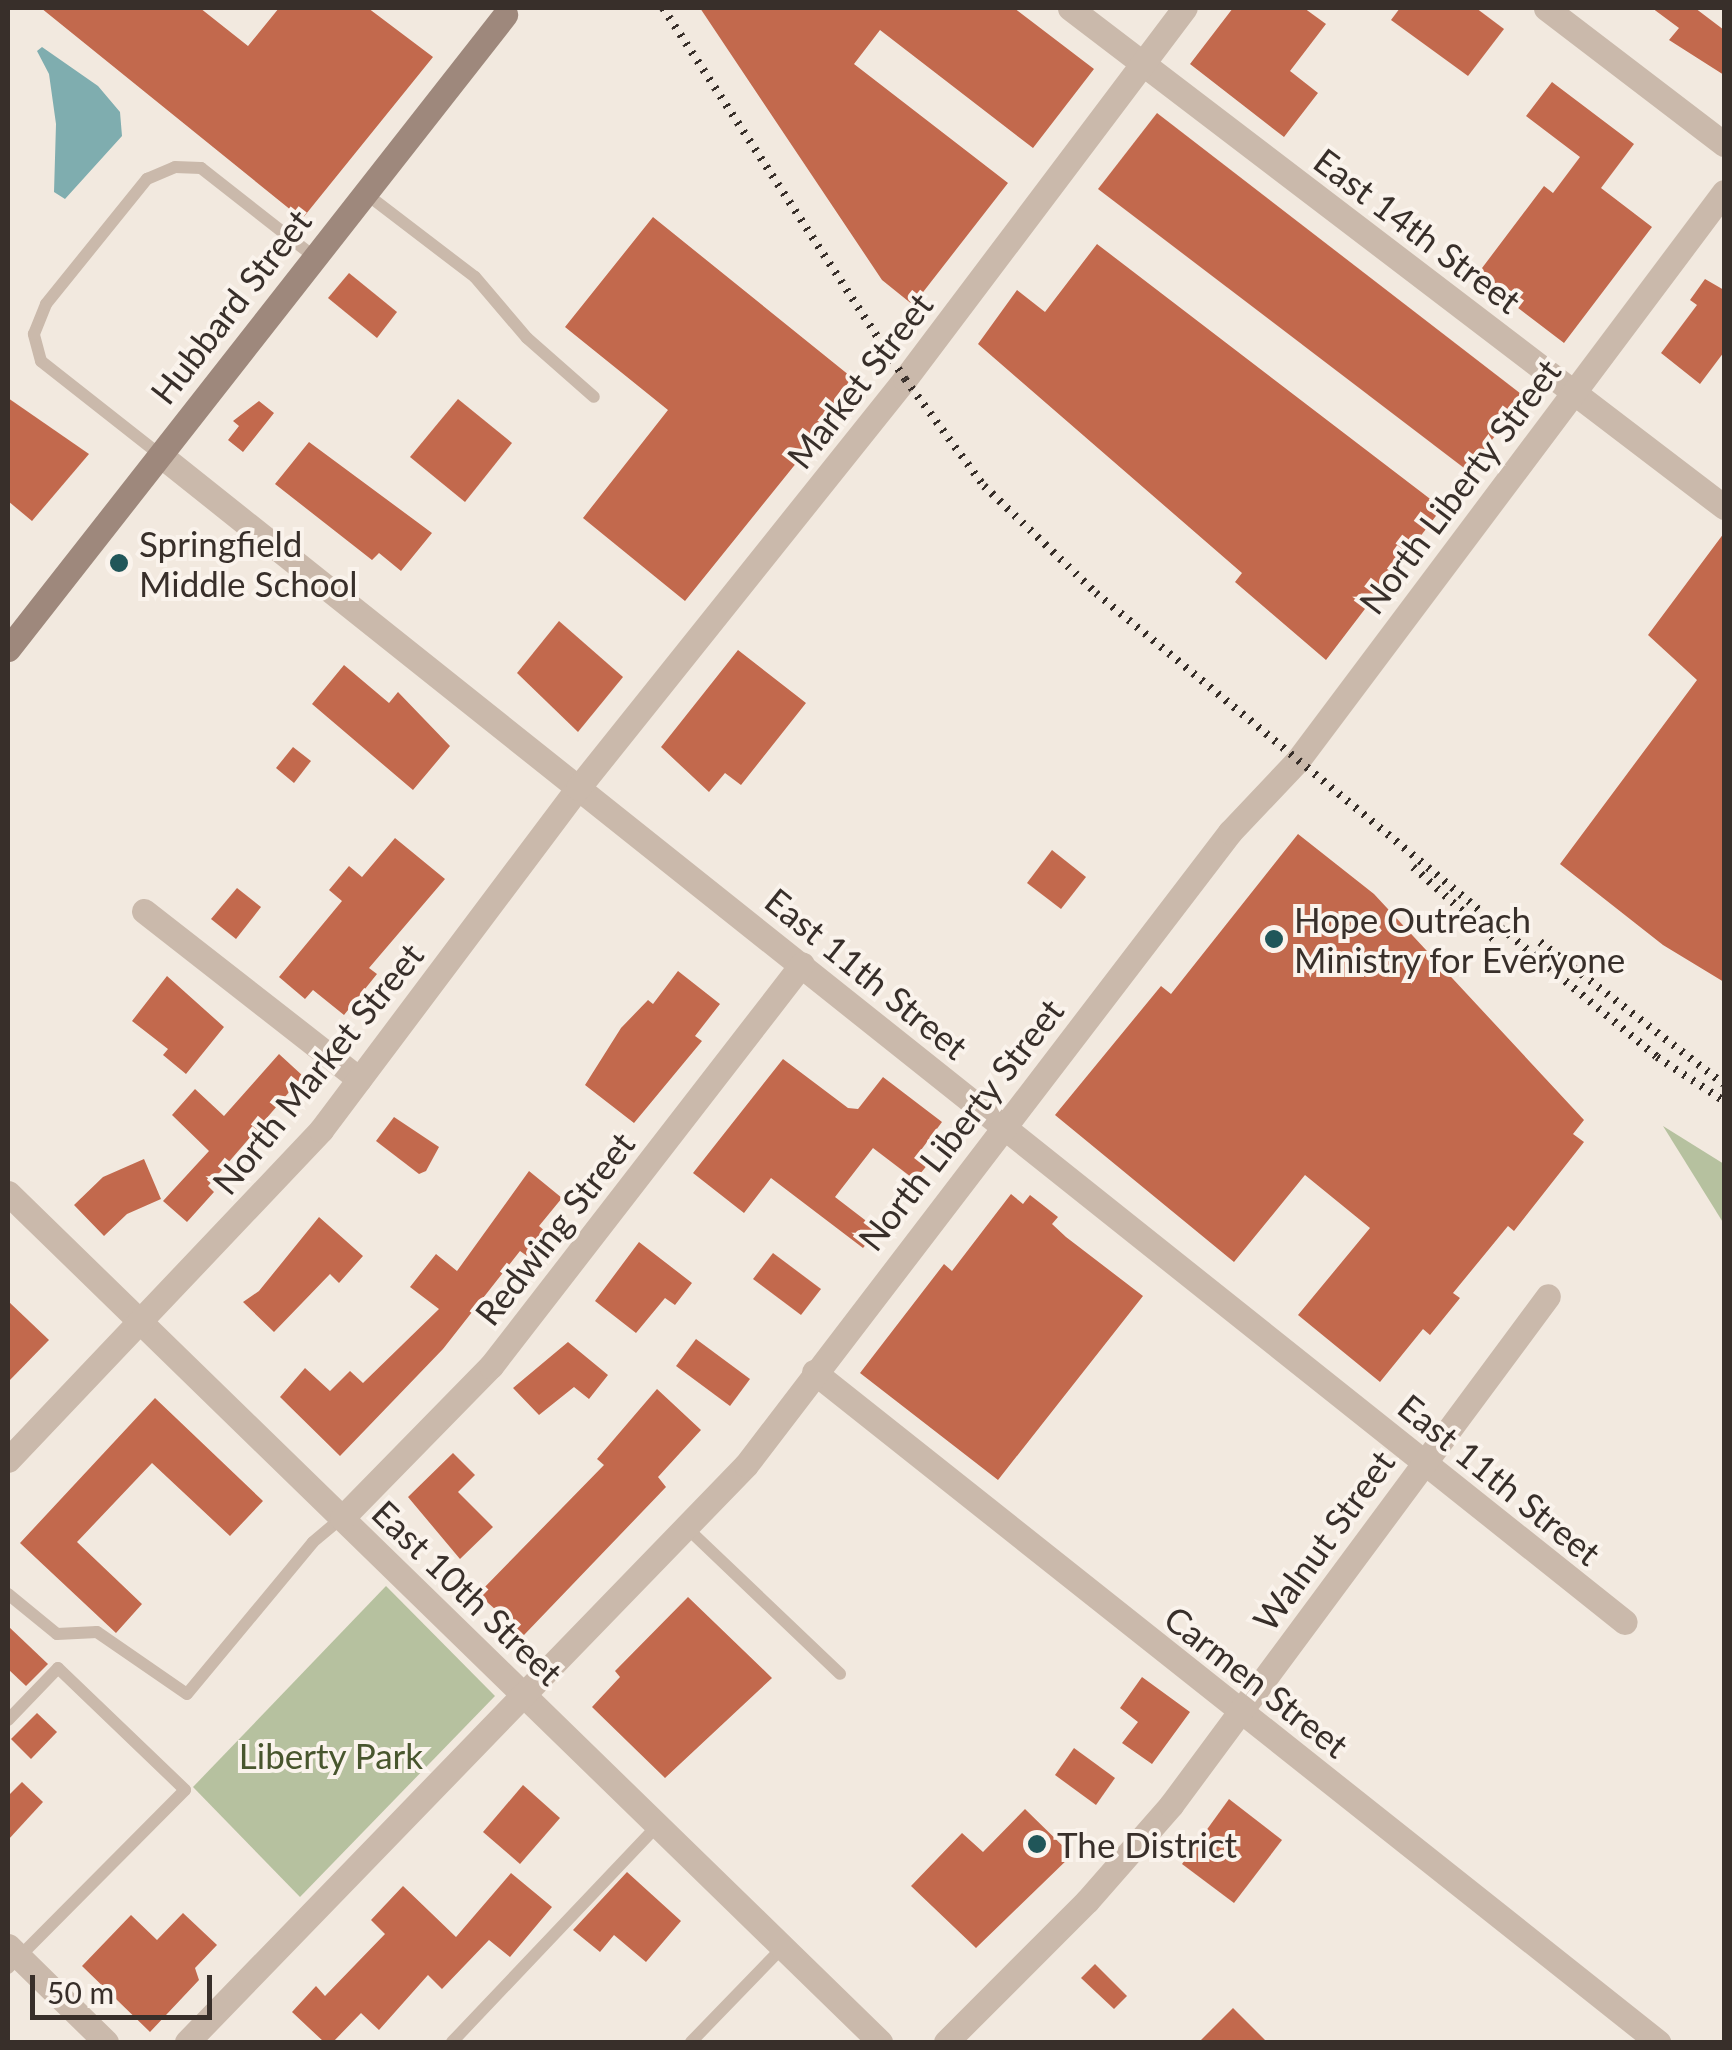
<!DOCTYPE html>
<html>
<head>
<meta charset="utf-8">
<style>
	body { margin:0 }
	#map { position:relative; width:1732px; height:2050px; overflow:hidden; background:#f2e9df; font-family:Lato,sans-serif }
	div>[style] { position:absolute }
	.green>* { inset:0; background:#b6c19f }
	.water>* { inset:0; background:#7fadaf }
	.building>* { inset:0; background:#c2694d }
	.service>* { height:12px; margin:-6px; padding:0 6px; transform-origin:6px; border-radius:6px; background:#cab9ab }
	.minor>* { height:25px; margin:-12.5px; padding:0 12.5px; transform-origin:12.5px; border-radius:12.5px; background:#cab9ab }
	.tertiary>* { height:25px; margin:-12.5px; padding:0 12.5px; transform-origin:12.5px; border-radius:12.5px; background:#cab9ab }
	.secondary>* { height:25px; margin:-12.5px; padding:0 12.5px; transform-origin:12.5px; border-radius:12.5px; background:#9e887c }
	.rail>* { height:8px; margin-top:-4px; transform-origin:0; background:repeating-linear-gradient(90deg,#382f2a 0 2.5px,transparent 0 10.5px) }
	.dots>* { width:28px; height:28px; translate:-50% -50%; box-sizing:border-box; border:5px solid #faf3ec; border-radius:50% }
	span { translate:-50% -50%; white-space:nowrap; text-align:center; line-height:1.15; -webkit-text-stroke:8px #faf3ec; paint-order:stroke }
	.street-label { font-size:35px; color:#382f2a }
	.poi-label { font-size:35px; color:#382f2a }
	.left { translate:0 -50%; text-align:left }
	.park-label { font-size:35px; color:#48562e }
	.frame { position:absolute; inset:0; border:10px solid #382f2a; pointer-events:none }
	.scale { position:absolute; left:30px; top:1975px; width:182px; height:45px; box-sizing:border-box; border:5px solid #382f2a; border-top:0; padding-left:12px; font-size:30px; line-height:35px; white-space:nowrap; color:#382f2a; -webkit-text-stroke:8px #faf3ec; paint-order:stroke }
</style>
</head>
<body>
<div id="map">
	<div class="green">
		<div style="clip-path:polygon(1663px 1126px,1724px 1164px,1724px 1224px)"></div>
		<div style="clip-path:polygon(386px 1586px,495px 1696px,300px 1897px,193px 1787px)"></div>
	</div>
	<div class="water">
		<div style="clip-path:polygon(42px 47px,98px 86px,120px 112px,122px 136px,65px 199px,54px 192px,56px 124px,49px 74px,37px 51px)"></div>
	</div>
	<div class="building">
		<div style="clip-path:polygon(41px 8px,200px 8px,248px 46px,279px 8px,368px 8px,433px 57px,302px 219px)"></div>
		<div style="clip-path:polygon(700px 8px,1014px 8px,1094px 69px,1033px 148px,880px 30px,854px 64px,1008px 183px,913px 305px,882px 280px)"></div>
		<div style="clip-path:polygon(1233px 8px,1304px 8px,1326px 24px,1290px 71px,1318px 93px,1284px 137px,1190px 64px)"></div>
		<div style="clip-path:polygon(1400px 8px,1476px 8px,1504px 29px,1468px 76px,1391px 20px)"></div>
		<div style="clip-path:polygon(1652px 8px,1695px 8px,1724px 30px,1724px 75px,1669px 40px,1679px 28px)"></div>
		<div style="clip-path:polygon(1552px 82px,1634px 144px,1601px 188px,1652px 227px,1564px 343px,1476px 276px,1544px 186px,1553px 193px,1580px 157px,1526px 116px)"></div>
		<div style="clip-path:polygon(1157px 113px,1525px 397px,1468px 471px,1098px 189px)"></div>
		<div style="clip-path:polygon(653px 217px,860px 384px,685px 601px,583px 518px,668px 410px,565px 327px)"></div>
		<div style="clip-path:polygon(1097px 244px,1442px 508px,1326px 660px,1235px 582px,1242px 573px,978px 344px,1017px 290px,1045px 312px)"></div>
		<div style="clip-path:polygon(349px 273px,397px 312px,377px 338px,328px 298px)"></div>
		<div style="clip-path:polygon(1705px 279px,1724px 290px,1724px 352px,1700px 384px,1661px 353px,1697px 305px,1690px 300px)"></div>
		<div style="clip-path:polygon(8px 398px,89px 454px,32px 521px,8px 501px)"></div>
		<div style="clip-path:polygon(458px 399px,512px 443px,465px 502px,410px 457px)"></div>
		<div style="clip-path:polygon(259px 401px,274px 413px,243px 452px,228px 440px,239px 426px,233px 421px)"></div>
		<div style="clip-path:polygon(309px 442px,432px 533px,401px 571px,379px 553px,372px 560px,275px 484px)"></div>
		<div style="clip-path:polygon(1724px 533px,1724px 982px,1663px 945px,1560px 864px,1697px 680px,1648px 635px)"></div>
		<div style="clip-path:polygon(559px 621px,623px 677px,578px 732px,517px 673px)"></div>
		<div style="clip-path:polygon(738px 650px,806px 703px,741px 785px,725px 773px,709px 792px,661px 747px)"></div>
		<div style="clip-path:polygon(344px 665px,389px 703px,398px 692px,450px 746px,413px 790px,312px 704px)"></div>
		<div style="clip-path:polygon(293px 747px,311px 761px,294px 783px,276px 768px)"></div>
		<div style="clip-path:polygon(1298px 834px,1374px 894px,1584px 1120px,1573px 1134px,1584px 1142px,1514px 1231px,1508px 1226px,1453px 1293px,1460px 1298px,1430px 1335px,1423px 1329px,1380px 1382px,1298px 1315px,1370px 1228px,1305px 1175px,1234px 1262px,1055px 1115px,1161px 986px,1171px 994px)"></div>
		<div style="clip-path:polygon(395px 838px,445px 879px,369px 968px,377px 974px,344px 1015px,313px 990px,305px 999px,279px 977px,342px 901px,329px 890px,349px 866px,362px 877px)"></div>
		<div style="clip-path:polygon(1052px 850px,1086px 877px,1061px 909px,1027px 883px)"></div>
		<div style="clip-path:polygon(237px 888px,261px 907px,236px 939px,211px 919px)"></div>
		<div style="clip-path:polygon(678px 971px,720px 1004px,695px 1036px,702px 1041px,634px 1123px,585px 1085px,621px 1028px,648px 1000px,653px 1004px)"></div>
		<div style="clip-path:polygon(167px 976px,224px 1027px,186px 1074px,163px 1055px,168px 1049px,132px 1021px)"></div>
		<div style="clip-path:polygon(279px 1054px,303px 1076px,208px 1186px,214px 1192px,187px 1222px,163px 1201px,209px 1151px,172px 1115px,195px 1089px,224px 1116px)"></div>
		<div style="clip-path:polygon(783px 1059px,848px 1108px,858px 1109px,883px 1077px,942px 1122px,918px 1154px,929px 1163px,915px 1180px,873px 1148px,835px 1197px,878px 1230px,863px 1248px,771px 1178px,744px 1213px,693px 1173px)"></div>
		<div style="clip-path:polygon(394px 1117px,439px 1147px,426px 1171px,419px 1174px,376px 1141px)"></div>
		<div style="clip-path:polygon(144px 1159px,161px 1199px,127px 1214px,104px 1236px,74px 1205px,103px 1177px)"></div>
		<div style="clip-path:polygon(529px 1171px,562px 1198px,539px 1226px,546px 1232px,527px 1256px,520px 1251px,443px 1349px,340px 1456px,280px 1397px,305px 1368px,330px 1391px,350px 1371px,363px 1383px,439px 1309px,410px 1287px,436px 1254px,457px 1271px)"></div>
		<div style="clip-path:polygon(1011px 1194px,1023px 1204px,1030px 1195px,1058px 1217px,1052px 1224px,1066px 1237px,1143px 1296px,998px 1480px,860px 1373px,944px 1264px,952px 1271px)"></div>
		<div style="clip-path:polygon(319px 1217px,363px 1256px,339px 1283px,330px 1274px,274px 1332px,243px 1302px,259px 1291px)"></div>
		<div style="clip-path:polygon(639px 1242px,692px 1283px,675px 1305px,665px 1298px,636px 1333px,595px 1301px)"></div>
		<div style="clip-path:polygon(773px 1253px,821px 1289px,801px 1315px,753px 1279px)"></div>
		<div style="clip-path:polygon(8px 1301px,49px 1340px,8px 1382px)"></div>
		<div style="clip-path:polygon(696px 1339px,750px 1379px,730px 1406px,676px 1366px)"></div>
		<div style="clip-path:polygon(568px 1342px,608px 1375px,589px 1399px,574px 1387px,539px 1415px,513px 1388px)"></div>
		<div style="clip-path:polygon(657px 1389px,701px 1430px,658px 1477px,666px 1487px,524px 1635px,478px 1594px,604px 1465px,597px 1459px)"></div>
		<div style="clip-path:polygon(155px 1398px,263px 1501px,230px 1536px,152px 1463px,77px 1542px,142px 1604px,116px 1633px,20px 1543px)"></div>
		<div style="clip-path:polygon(453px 1453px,475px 1475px,458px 1492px,493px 1527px,460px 1559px,408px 1497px)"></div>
		<div style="clip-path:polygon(688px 1597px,772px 1678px,665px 1778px,592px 1707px,620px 1677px,615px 1671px)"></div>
		<div style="clip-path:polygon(8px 1626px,48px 1664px,26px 1686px,8px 1669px)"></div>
		<div style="clip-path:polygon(1142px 1677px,1190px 1712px,1152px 1764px,1122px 1743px,1138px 1722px,1120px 1708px)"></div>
		<div style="clip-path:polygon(37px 1713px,57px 1732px,31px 1759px,11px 1739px)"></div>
		<div style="clip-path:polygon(1074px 1748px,1115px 1778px,1096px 1805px,1055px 1775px)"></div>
		<div style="clip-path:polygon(22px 1782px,43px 1802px,8px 1840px,8px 1796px)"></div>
		<div style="clip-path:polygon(523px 1785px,560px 1818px,520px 1864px,483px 1832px)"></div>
		<div style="clip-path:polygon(1229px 1799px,1282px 1840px,1234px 1903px,1182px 1864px)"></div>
		<div style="clip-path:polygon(1025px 1809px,1072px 1855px,976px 1948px,911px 1886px,962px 1833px,983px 1852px)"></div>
		<div style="clip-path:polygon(627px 1872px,681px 1921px,646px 1962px,614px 1935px,600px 1952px,573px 1930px)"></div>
		<div style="clip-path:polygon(511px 1873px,552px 1907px,510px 1957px,489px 1940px,442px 1989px,428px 1975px,379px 2030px,361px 2013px,333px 2042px,324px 2042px,292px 2012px,316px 1986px,325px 1996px,385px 1934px,371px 1920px,403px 1886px,456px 1937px)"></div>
		<div style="clip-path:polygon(183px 1913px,217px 1945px,195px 1968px,199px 1980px,150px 2032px,82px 1966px,131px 1915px,157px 1940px)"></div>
		<div style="clip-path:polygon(1095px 1964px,1127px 1996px,1114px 2009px,1081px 1978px)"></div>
		<div style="clip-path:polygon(1233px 2008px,1267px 2042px,1199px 2042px)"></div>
	</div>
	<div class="service">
		<div style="left:365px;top:193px;width:138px;rotate:37.4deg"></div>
		<div style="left:475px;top:277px;width:80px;rotate:49.6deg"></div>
		<div style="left:527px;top:338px;width:89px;rotate:41.4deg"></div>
		<div style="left:159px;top:454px;width:150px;rotate:-141.8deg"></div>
		<div style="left:41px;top:361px;width:28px;rotate:-105deg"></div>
		<div style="left:34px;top:334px;width:32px;rotate:-68deg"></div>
		<div style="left:46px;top:304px;width:161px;rotate:-51.1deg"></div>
		<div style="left:147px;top:179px;width:30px;rotate:-23deg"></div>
		<div style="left:175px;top:167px;width:26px;rotate:2deg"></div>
		<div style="left:201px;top:168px;width:141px;rotate:38.1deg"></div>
		<div style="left:688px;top:1529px;width:210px;rotate:43.6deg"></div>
		<div style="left:8px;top:1594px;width:63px;rotate:39.2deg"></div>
		<div style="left:57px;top:1634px;width:40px;rotate:-2.9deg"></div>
		<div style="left:97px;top:1632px;width:109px;rotate:34.6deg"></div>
		<div style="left:187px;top:1694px;width:197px;rotate:-50.3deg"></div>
		<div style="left:313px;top:1542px;width:38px;rotate:-40deg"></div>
		<div style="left:8px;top:1720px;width:72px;rotate:-46.1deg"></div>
		<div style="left:58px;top:1668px;width:176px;rotate:43.8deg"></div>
		<div style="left:185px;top:1790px;width:251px;rotate:134.8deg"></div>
		<div style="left:452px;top:2042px;width:298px;rotate:-46.5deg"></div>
		<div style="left:691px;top:2042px;width:131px;rotate:-45.9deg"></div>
	</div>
	<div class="minor">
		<div style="left:1070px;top:8px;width:823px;rotate:37.34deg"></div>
		<div style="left:1546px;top:8px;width:224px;rotate:37.4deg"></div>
		<div style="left:159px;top:454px;width:1874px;rotate:38.55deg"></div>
		<div style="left:144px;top:911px;width:273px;rotate:38deg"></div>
		<div style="left:8px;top:1193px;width:1217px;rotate:44.23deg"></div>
		<div style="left:814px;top:1372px;width:1078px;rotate:38.44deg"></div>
		<div style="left:8px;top:1460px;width:455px;rotate:-46.5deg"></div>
		<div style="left:321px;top:1130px;width:428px;rotate:-53.1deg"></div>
		<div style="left:578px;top:788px;width:524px;rotate:-51.36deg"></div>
		<div style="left:905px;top:379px;width:465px;rotate:-53deg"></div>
		<div style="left:342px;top:1518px;width:213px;rotate:-45.6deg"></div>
		<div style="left:491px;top:1366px;width:508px;rotate:-52.27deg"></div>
		<div style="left:8px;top:1946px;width:137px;rotate:44.4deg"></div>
		<div style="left:946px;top:2042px;width:199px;rotate:-45deg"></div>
		<div style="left:1087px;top:1901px;width:128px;rotate:-48.8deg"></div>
		<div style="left:1171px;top:1805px;width:633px;rotate:-53.47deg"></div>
	</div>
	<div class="tertiary">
		<div style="left:187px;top:2042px;width:803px;rotate:-45.91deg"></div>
		<div style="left:746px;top:1465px;width:797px;rotate:-52.6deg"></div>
		<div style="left:1230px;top:832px;width:99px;rotate:-46.6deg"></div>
		<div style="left:1298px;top:760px;width:710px;rotate:-53.13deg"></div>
	</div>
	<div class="secondary">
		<div style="left:8px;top:649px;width:806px;rotate:-51.91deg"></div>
	</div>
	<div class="rail">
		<div style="left:663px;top:8px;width:443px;rotate:56.9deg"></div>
		<div style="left:905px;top:379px;width:133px;rotate:53.6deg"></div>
		<div style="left:984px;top:486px;width:155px;rotate:43.7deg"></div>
		<div style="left:1096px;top:593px;width:728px;rotate:39.59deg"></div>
		<div style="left:1657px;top:1057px;width:80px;rotate:33.3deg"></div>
		<div style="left:1413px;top:867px;width:110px;rotate:41.7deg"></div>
		<div style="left:1540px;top:942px;width:232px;rotate:37.7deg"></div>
	</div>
	<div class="dots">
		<div style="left:119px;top:563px;background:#205659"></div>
		<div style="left:1274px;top:939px;background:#205659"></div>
		<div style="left:1037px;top:1844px;background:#205659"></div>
	</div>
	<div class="street-label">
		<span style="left:1418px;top:230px;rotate:37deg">East 14th Street</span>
		<span style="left:230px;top:306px;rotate:-52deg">Hubbard Street</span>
		<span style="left:859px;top:380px;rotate:-52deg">Market Street</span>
		<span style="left:1459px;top:486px;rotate:-53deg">North Liberty Street</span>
		<span style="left:867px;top:973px;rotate:39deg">East 11th Street</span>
		<span style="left:317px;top:1068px;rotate:-51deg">North Market Street</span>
		<span style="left:960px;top:1124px;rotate:-52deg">North Liberty Street</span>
		<span style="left:554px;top:1228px;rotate:-52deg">Redwing Street</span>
		<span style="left:1500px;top:1479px;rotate:39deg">East 11th Street</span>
		<span style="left:1323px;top:1540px;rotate:-54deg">Walnut Street</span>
		<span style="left:468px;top:1592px;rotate:44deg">East 10th Street</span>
		<span style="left:1257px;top:1681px;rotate:38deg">Carmen Street</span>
	</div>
	<div class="poi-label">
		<span class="left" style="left:139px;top:563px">Springfield<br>Middle School</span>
		<span class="left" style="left:1294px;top:939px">Hope Outreach<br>Ministry for Everyone</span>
		<span class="left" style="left:1057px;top:1844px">The District</span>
	</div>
	<div class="park-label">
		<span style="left:331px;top:1755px">Liberty Park</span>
	</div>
	<div class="frame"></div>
	<div class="scale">50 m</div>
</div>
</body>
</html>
